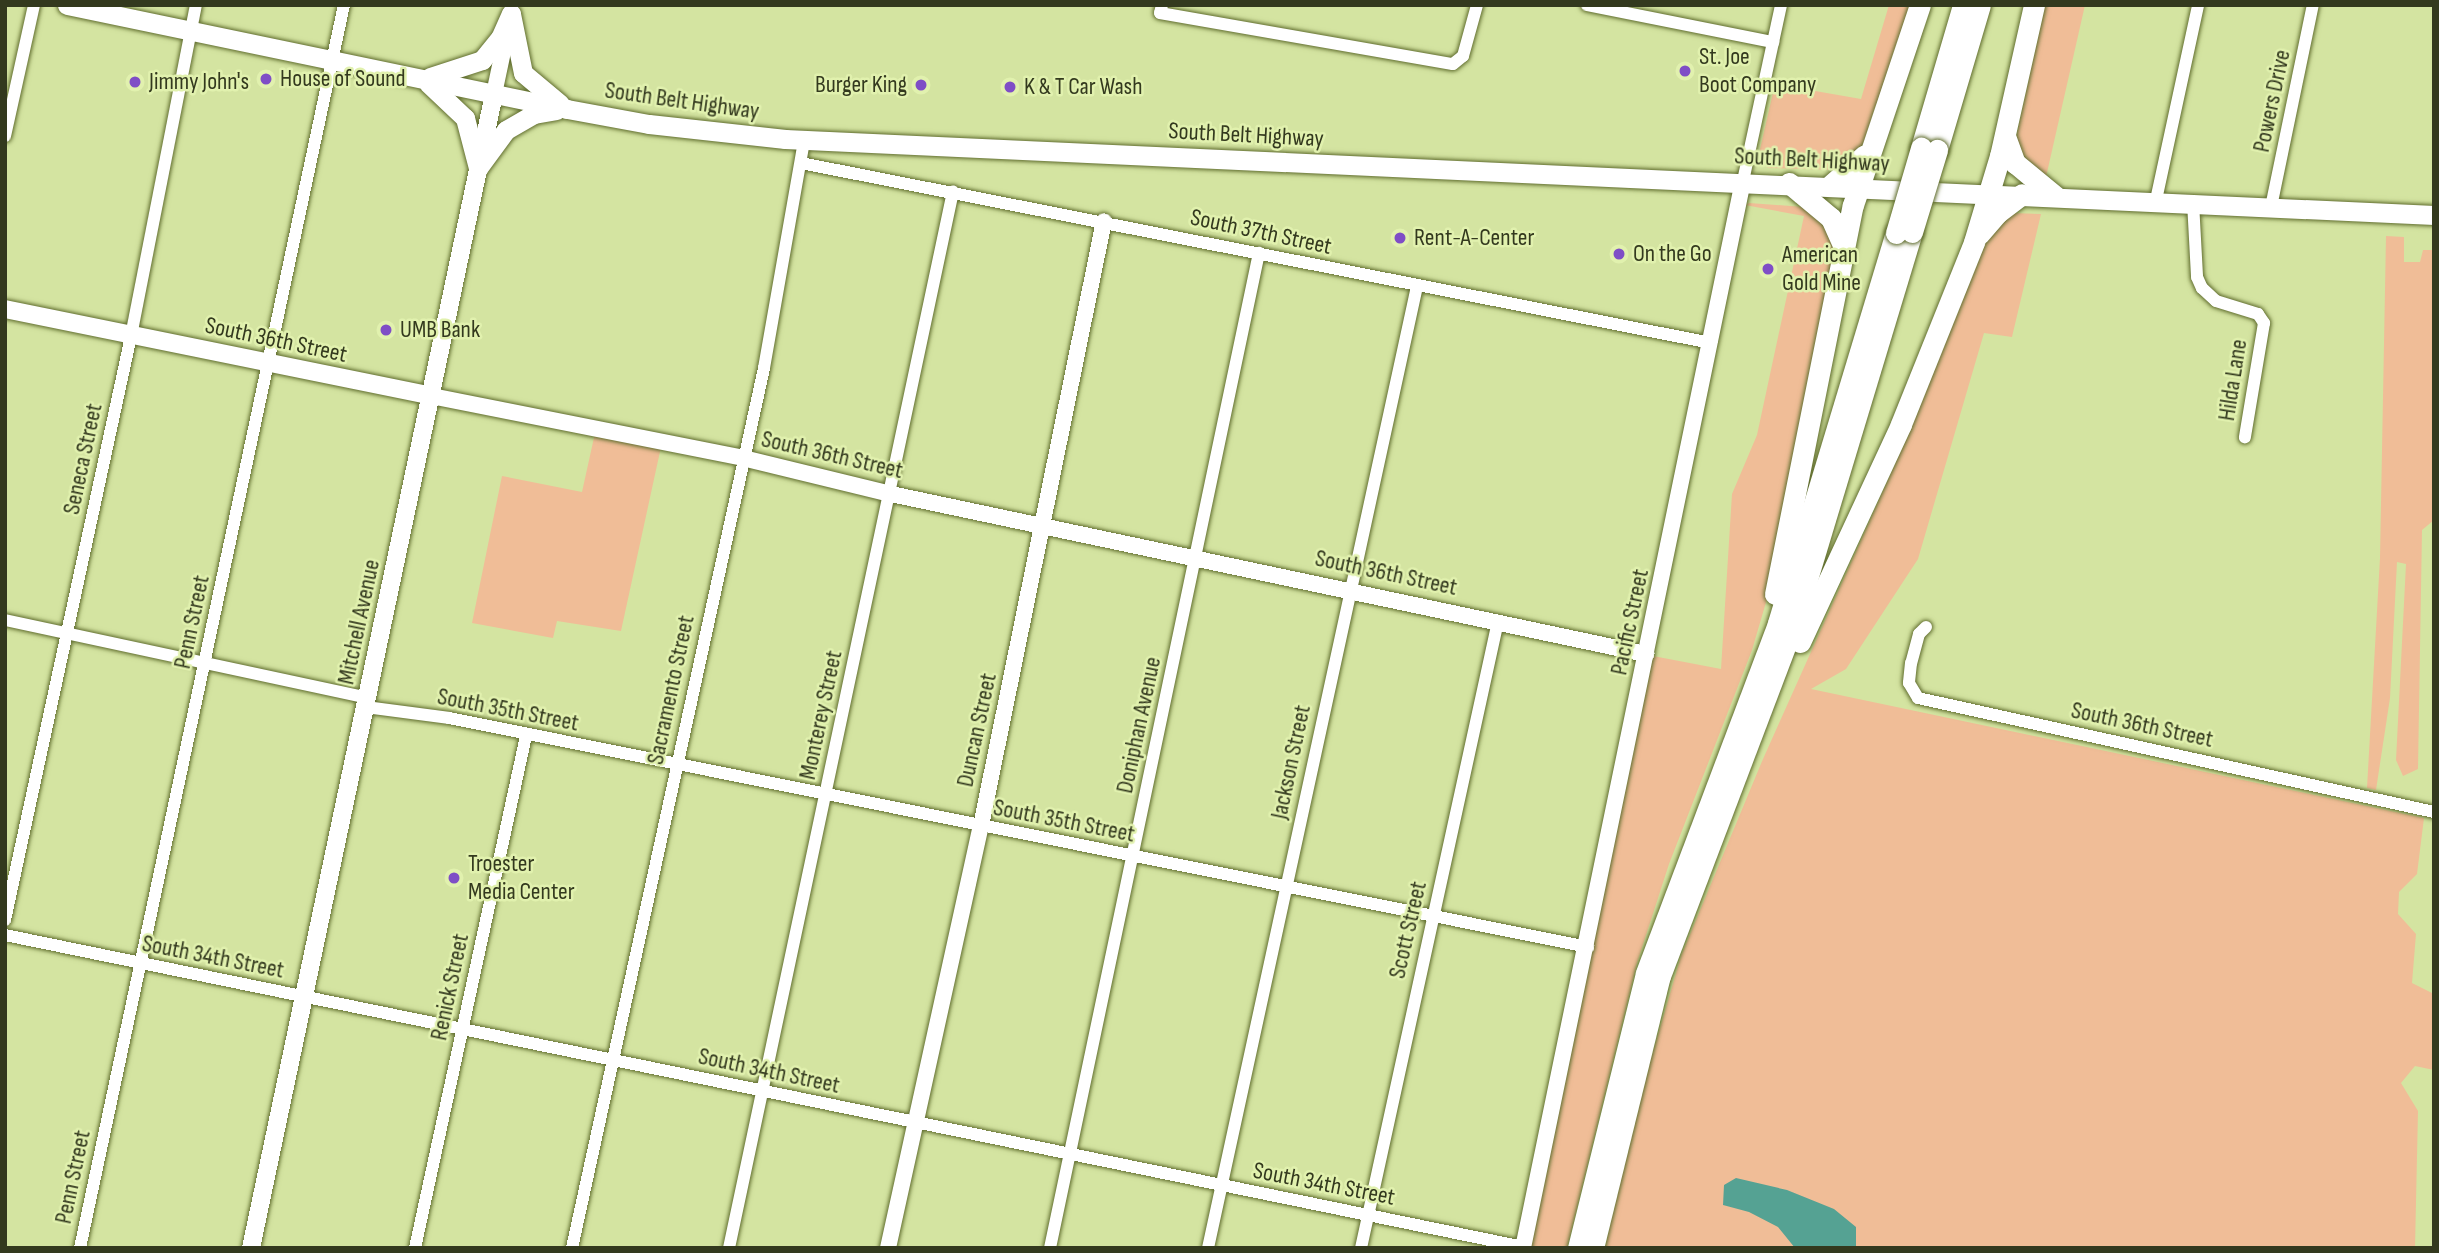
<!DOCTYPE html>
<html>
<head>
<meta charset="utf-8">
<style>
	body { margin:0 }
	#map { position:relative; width:2439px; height:1253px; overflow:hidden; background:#d4e4a1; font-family:"Sofia Sans Condensed",sans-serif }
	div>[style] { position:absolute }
	.green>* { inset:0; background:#f0bd97 }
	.water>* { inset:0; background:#55a293 }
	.roads { filter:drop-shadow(0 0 2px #606d2e) drop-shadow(0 0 2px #606d2e) }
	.minor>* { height:12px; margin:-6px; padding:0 6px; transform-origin:6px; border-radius:6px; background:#fff }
	.tertiary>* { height:16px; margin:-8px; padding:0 8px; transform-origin:8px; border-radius:8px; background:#fff }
	.secondary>* { height:18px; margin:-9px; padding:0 9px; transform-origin:9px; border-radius:9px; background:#fff }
	.primary>* { height:19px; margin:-9.5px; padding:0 9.5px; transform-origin:9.5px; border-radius:9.5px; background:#fff }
	.motorway>* { height:21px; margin:-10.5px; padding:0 10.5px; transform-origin:10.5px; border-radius:10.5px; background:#fff }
	.bridges { filter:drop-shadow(0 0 2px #606d2e) drop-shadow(0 0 2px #606d2e) }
	.motorway-bridge>* { height:21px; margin:-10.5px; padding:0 10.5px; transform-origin:10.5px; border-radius:10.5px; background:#fff }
	.dots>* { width:19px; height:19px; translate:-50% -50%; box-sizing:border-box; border:4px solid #e1f1ae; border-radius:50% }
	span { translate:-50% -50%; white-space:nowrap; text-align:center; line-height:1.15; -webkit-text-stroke:5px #e1f1ae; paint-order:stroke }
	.poi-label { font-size:24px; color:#33391e }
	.left { translate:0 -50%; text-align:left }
	.right { translate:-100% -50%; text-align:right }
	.street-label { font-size:24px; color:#33391e }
	.frame { position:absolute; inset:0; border:7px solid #33391e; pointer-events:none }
</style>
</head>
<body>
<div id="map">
	<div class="green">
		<div style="clip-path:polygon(1889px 5px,1911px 5px,1863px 148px,1842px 170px,1768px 168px,1761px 160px,1760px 149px,1775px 84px,1861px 99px)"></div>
		<div style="clip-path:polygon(2045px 5px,2085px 5px,2046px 177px,2024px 163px,2016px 138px)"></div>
		<div style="clip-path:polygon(1749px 203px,1804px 207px,1823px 216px,1837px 247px,1769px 592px,1752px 650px,1669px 864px,1637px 963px,1567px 1248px,1529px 1248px,1653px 656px,1721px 669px,1732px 494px,1757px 435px,1804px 216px,1745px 205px)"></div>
		<div style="clip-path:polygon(2012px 213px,2041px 214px,2012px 337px,1984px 333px,1918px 559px,1846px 669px,1811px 689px,2424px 818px,2417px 874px,2399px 892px,2398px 914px,2416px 934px,2412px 983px,2434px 994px,2434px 1070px,2415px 1066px,2401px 1083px,2418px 1111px,2415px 1248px,1605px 1248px,1637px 1107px,1681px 956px,1763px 759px,1909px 433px,1981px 242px)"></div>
		<div style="clip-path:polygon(2386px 236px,2404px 237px,2404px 262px,2420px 262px,2423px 250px,2434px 250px,2434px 520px,2422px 530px,2418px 769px,2403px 776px,2396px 760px,2406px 564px,2397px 562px,2390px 698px,2376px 790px,2367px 788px,2380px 558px)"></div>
		<div style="clip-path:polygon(595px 433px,661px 447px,621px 631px,557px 621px,553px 638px,472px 623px,502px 476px,582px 492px)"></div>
	</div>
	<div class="water">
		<div style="clip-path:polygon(1736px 1178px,1787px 1190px,1834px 1209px,1856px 1227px,1856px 1248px,1795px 1248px,1778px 1227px,1749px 1212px,1723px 1205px,1724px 1185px)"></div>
	</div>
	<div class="roads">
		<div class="minor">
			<div style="left:1162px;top:5px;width:8px;rotate:104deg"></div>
			<div style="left:1160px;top:13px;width:297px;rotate:9.9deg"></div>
			<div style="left:1453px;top:64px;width:13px;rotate:-39deg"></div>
			<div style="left:1463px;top:56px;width:53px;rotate:-74.6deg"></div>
			<div style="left:1587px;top:5px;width:190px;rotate:11.3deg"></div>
			<div style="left:5px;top:136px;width:134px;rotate:-77.5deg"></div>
			<div style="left:801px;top:163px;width:928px;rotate:11.19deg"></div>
			<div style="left:1743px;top:181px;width:180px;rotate:-77.8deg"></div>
			<div style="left:2156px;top:200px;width:199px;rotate:-77.8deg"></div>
			<div style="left:2193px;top:202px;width:75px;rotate:86.9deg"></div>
			<div style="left:2197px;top:277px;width:12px;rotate:66deg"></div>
			<div style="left:2202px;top:288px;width:19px;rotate:43deg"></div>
			<div style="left:2216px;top:301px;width:44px;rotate:17.2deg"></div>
			<div style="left:2258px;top:314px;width:11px;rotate:56deg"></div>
			<div style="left:2264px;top:323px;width:116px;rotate:99.5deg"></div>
			<div style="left:2271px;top:207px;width:206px;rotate:-78.3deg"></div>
			<div style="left:5px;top:620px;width:371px;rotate:12.1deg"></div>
			<div style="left:1926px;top:627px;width:10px;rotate:135deg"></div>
			<div style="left:1919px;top:634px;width:30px;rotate:105deg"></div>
			<div style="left:1911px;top:663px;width:20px;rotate:96deg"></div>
			<div style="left:1909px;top:683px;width:17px;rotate:59deg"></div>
			<div style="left:1918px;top:698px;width:528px;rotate:12.46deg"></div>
			<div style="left:366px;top:707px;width:84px;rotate:7.5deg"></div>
			<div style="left:449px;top:718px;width:1162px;rotate:11.37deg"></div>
			<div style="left:5px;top:920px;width:597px;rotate:-77.82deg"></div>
			<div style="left:131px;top:336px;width:337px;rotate:-78.9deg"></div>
			<div style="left:5px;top:935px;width:1550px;rotate:11.61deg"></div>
			<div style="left:80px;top:1248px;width:1271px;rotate:-78.01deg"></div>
			<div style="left:415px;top:1248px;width:524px;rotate:-77.77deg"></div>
			<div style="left:572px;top:1248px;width:901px;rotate:-77.69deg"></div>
			<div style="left:764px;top:368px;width:231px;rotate:-80deg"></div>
			<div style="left:729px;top:1248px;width:1080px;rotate:-78.03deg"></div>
			<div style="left:1050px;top:1248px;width:1017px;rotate:-78.14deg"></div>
			<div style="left:1208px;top:1248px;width:984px;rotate:-77.74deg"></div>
			<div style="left:1361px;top:1248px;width:642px;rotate:-77.67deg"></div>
		</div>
		<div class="tertiary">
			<div style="left:494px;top:94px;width:67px;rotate:-78deg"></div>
			<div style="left:431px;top:396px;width:318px;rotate:11.2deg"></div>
			<div style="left:743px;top:458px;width:152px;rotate:13.7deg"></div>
			<div style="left:891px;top:494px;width:772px;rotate:11.97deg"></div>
			<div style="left:888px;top:1248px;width:432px;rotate:-77.6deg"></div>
			<div style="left:981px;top:826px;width:617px;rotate:-78.51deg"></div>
			<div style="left:1523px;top:1248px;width:1089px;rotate:-78.35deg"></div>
		</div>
		<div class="secondary">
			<div style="left:5px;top:309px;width:435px;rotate:11.5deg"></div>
			<div style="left:251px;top:1248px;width:1179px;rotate:-78.11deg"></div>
		</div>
		<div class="primary">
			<div style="left:67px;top:5px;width:511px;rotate:11.75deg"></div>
			<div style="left:567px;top:109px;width:83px;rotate:10.4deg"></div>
			<div style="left:649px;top:124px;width:137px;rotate:6.3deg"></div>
			<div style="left:785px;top:139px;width:1651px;rotate:2.64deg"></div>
			<div style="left:511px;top:14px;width:60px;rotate:78.5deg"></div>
			<div style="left:523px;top:73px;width:48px;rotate:40deg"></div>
			<div style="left:430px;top:77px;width:55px;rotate:-18.1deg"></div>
			<div style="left:482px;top:60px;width:28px;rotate:-51deg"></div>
			<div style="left:500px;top:38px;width:27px;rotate:-66deg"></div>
			<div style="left:428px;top:83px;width:51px;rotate:43.4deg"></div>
			<div style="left:465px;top:118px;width:52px;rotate:75.4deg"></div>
			<div style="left:478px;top:168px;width:47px;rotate:-53.6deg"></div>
			<div style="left:506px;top:130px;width:32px;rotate:-30deg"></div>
			<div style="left:534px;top:114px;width:22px;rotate:-10deg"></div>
		</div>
		<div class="motorway">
			<div style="left:2005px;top:136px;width:29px;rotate:70deg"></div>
			<div style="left:2015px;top:163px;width:52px;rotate:39.5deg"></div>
			<div style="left:1921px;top:148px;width:149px;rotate:-73.6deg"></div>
			<div style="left:1937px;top:150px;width:151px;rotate:-73.5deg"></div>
			<div style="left:1789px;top:183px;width:55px;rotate:39.8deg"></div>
			<div style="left:1831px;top:218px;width:32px;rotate:66deg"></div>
			<div style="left:1831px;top:185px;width:45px;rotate:-41.4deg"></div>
			<div style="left:1979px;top:234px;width:28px;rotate:-49deg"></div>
			<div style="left:1997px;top:213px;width:31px;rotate:-37deg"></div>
			<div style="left:1775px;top:594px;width:397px;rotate:-78.7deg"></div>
			<div style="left:1853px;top:205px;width:211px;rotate:-71.5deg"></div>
			<div style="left:1800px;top:642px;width:240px;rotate:-65.1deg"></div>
			<div style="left:1901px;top:424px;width:196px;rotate:-68.1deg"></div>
			<div style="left:1974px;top:242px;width:90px;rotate:-73.2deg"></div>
			<div style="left:2000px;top:156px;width:155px;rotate:-77.3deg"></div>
			<div style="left:1578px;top:1248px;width:283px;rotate:-76.1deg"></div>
			<div style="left:1646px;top:973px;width:374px;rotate:-69.3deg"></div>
			<div style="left:1778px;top:623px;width:407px;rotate:-73.2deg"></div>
			<div style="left:1593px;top:1248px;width:280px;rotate:-76.2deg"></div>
			<div style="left:1660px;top:976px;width:371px;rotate:-69.2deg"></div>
			<div style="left:1792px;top:629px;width:415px;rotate:-73.2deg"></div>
		</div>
	</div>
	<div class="bridges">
		<div class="motorway-bridge">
			<div style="left:1912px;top:232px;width:86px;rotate:-73deg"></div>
			<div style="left:1896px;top:233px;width:89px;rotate:-73.6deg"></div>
		</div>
	</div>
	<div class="dots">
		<div style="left:1685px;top:71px;background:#7f4ec6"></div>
		<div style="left:266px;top:79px;background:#7f4ec6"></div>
		<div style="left:135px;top:82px;background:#7f4ec6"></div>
		<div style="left:921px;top:85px;background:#7f4ec6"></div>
		<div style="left:1010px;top:87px;background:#7f4ec6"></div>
		<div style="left:1400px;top:238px;background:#7f4ec6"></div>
		<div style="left:1619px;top:254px;background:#7f4ec6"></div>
		<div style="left:1768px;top:269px;background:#7f4ec6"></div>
		<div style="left:386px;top:330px;background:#7f4ec6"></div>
		<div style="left:454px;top:878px;background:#7f4ec6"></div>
	</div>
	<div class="poi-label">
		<span class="left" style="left:1699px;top:71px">St. Joe<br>Boot Company</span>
		<span class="left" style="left:280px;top:79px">House of Sound</span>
		<span class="left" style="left:149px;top:82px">Jimmy John's</span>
		<span class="right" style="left:907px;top:85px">Burger King</span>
		<span class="left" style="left:1024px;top:87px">K &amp; T Car Wash</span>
		<span class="left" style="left:1414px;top:238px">Rent-A-Center</span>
		<span class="left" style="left:1633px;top:254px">On the Go</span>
		<span class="left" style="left:1782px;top:269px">American<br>Gold Mine</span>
		<span class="left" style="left:400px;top:330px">UMB Bank</span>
		<span class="left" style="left:468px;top:878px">Troester<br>Media Center</span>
	</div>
	<div class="street-label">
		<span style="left:682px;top:101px;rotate:8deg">South Belt Highway</span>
		<span style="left:2272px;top:101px;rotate:-78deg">Powers Drive</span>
		<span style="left:1246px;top:135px;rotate:3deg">South Belt Highway</span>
		<span style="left:1812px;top:160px;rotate:3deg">South Belt Highway</span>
		<span style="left:1261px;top:232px;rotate:12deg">South 37th Street</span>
		<span style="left:276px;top:340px;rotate:12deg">South 36th Street</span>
		<span style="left:2233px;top:380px;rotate:-81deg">Hilda Lane</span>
		<span style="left:832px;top:455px;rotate:13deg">South 36th Street</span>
		<span style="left:83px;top:459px;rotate:-78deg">Seneca Street</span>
		<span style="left:1386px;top:573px;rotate:12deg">South 36th Street</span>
		<span style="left:192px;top:622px;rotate:-78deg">Penn Street</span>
		<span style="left:359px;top:622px;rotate:-78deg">Mitchell Avenue</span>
		<span style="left:1630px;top:622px;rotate:-78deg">Pacific Street</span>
		<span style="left:671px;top:690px;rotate:-78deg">Sacramento Street</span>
		<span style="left:508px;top:710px;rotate:11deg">South 35th Street</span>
		<span style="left:821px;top:715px;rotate:-78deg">Monterey Street</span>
		<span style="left:1139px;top:725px;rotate:-78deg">Doniphan Avenue</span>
		<span style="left:2142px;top:725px;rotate:12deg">South 36th Street</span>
		<span style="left:977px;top:730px;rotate:-78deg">Duncan Street</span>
		<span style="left:1291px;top:762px;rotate:-78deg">Jackson Street</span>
		<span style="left:1064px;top:821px;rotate:11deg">South 35th Street</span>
		<span style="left:1408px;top:930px;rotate:-77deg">Scott Street</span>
		<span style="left:213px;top:957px;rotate:11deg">South 34th Street</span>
		<span style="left:450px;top:987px;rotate:-78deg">Renick Street</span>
		<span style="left:769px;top:1071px;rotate:12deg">South 34th Street</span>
		<span style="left:73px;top:1177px;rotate:-78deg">Penn Street</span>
		<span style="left:1324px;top:1184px;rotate:11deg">South 34th Street</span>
	</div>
	<div class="frame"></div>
</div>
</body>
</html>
